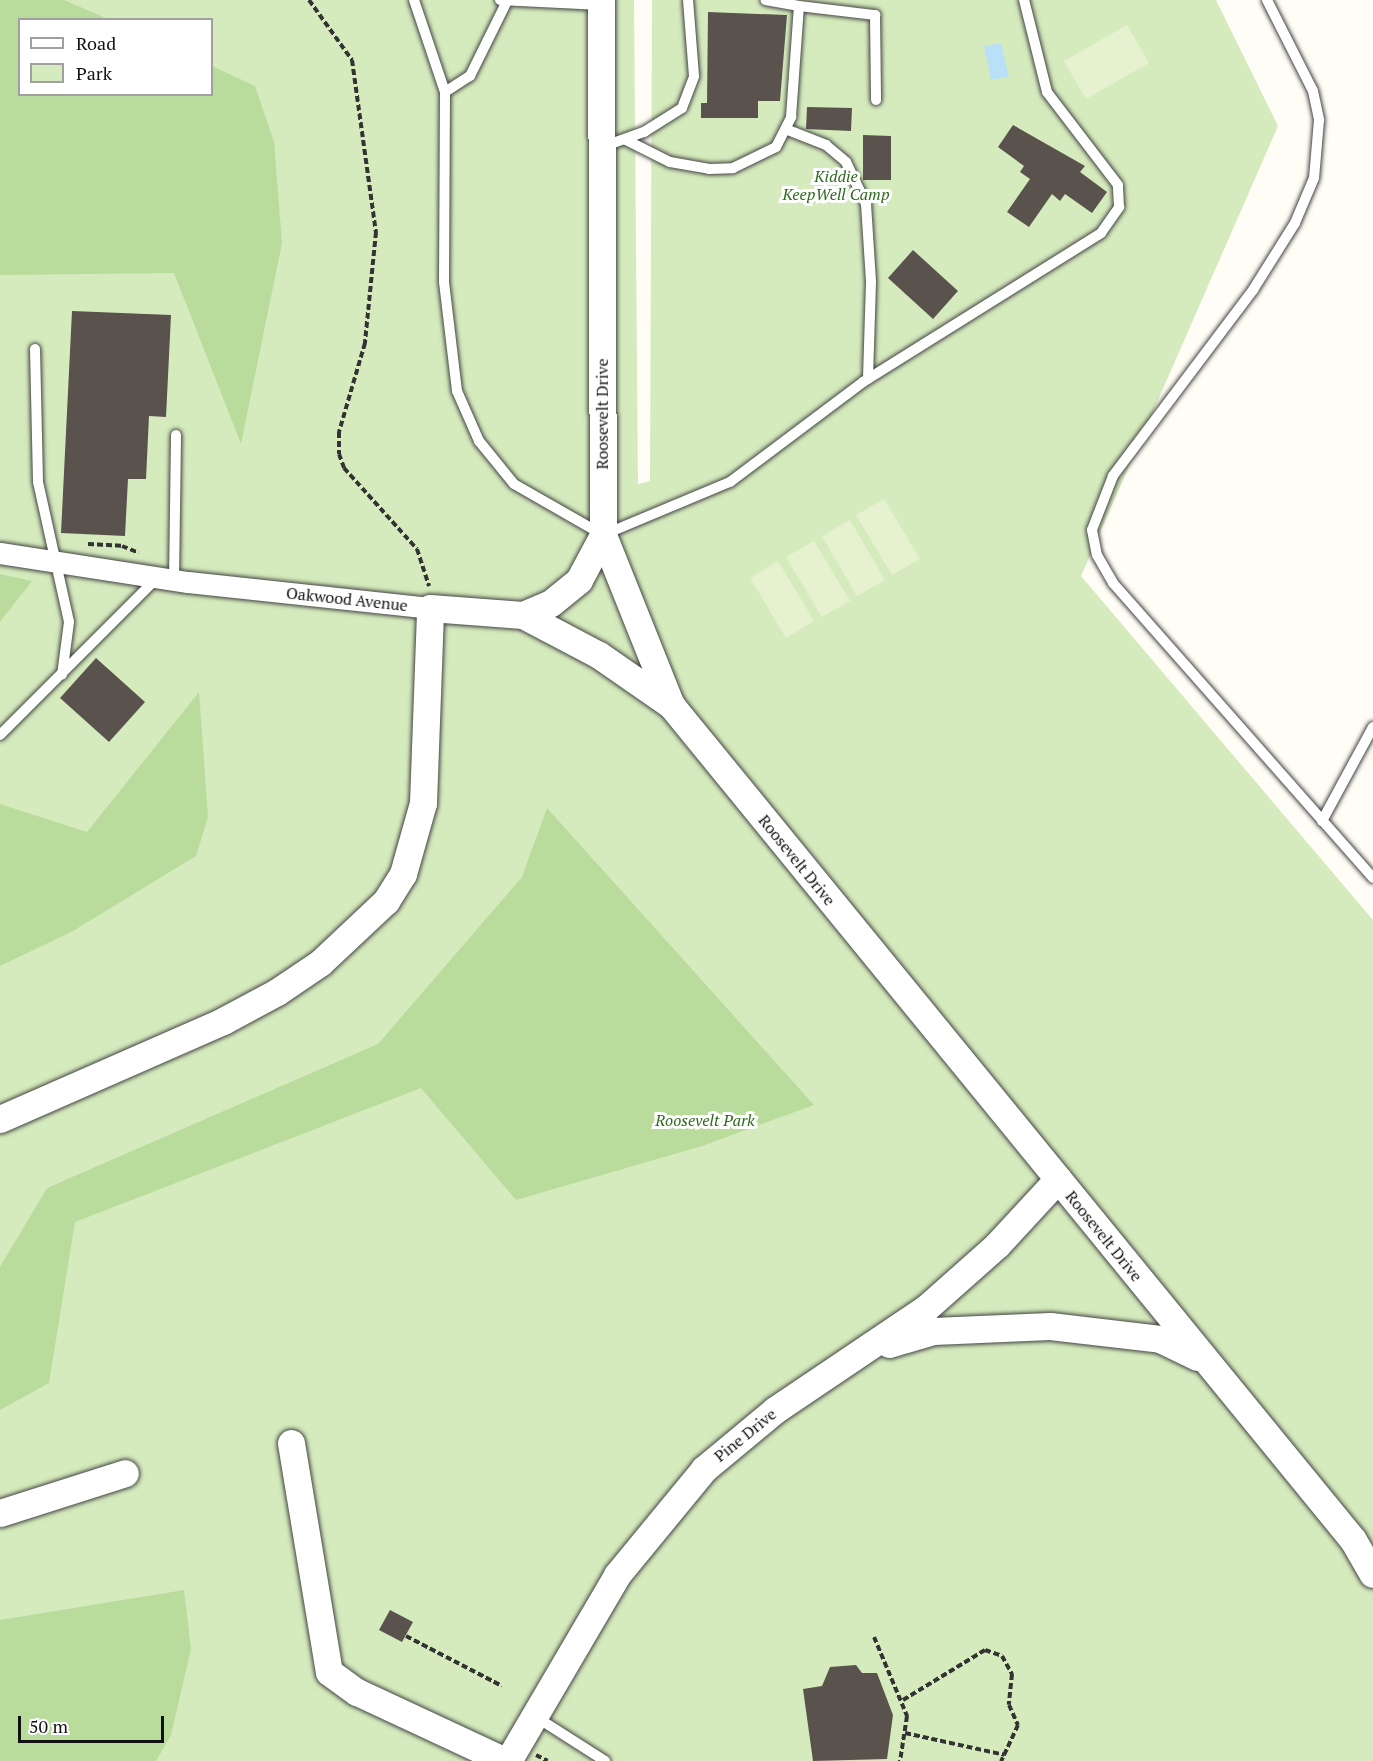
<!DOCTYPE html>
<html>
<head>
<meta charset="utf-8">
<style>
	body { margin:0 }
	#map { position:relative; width:1373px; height:1761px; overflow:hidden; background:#fffdf5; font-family:"PT Serif",serif }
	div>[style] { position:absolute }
	.green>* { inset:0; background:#d5ebbd }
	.forest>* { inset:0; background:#b9dc9c }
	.pitch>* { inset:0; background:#e6f2cf }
	.water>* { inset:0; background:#b9e0f7 }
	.building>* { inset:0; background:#5a524d }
	.path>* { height:4px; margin-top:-2px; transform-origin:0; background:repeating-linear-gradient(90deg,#333 0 6px,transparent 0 9px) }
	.roads { filter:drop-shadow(0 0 2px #444) drop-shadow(0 0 2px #444) }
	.service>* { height:10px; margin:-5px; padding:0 5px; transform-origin:5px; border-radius:5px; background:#fff }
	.minor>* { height:21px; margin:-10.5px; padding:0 10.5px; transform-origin:10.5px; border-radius:10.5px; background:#fff }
	.tertiary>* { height:27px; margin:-13.5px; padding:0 13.5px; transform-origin:13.5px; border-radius:13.5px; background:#fff }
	span { translate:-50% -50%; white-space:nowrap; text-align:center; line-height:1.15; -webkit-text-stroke:6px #fff; paint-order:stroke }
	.park-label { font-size:16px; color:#2f6b1f; font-style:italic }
	.street-label { font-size:16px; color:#111 }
	.legend { position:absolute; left:18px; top:18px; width:195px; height:78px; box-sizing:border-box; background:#fff; border:2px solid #a0a0a0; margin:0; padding:8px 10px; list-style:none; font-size:18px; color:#111 }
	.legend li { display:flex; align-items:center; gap:12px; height:30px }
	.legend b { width:30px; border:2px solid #a0a0a0 }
	.scale { position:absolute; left:18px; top:1716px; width:146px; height:27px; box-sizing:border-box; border:3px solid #111; border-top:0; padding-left:8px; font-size:18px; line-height:21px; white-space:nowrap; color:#111; -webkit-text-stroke:4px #fff; paint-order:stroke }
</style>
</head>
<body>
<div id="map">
	<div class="green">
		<div style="clip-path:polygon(evenodd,0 0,634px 0,638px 484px,650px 481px,652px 0,1216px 0,1278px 126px,1081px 576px,1373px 920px,1373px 1761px,0 1761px,0 0,20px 20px,212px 20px,212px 94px,20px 94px,20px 20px)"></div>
	</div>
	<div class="forest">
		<div style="clip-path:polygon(0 0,64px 0,108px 19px,20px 20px,20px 94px,212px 94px,212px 66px,255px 86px,274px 142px,282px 243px,241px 444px,174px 273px,0 275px)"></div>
		<div style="clip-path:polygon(0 574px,32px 581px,0 622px)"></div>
		<div style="clip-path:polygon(199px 692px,208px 817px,196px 856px,73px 931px,0 966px,0 804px,87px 832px)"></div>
		<div style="clip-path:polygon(547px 808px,814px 1105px,702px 1146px,516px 1200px,421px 1088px,75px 1222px,49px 1383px,0 1410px,0 1267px,47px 1188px,378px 1044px,522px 877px)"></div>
		<div style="clip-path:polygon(184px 1590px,191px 1649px,171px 1735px,156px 1761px,0 1761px,0 1620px)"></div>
	</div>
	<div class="pitch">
		<div style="clip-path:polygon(1127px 25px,1149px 63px,1086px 99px,1064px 61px)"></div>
		<div style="clip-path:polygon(884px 499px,920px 559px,892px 575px,856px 515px)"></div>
		<div style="clip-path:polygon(850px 520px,885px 580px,857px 596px,822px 536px)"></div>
		<div style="clip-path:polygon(814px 541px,850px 601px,822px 617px,786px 557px)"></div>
		<div style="clip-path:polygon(778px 561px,814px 621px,786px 638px,750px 578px)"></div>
	</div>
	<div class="water">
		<div style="clip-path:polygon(1001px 43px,1009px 77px,991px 80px,984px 46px)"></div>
	</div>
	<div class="building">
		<div style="clip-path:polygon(708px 12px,787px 15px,780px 101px,758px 101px,758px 118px,701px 118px,701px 103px,707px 103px)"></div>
		<div style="clip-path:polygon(807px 107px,852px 108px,851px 131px,806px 129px)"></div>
		<div style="clip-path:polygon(1013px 125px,1085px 166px,1080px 172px,1107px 192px,1092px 213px,1065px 194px,1060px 201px,1052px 194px,1029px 227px,1007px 212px,1030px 179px,1020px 172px,1024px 166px,998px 147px)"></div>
		<div style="clip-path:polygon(863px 135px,891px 136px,891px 180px,863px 180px)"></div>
		<div style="clip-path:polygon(913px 250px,958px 291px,933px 319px,888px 278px)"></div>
		<div style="clip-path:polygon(72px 311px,171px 315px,166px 417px,149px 416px,146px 479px,128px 479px,125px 536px,61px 533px)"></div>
		<div style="clip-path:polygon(96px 658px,145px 702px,109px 742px,60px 698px)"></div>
		<div style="clip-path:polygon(390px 1610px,413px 1622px,402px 1642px,379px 1630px)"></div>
		<div style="clip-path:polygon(856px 1665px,862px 1673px,877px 1673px,893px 1715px,887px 1759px,813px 1761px,803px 1689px,822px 1686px,830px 1667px)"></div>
	</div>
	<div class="path">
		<div style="left:309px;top:0;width:74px;rotate:54.4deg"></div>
		<div style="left:352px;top:60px;width:174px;rotate:82.1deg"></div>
		<div style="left:376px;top:232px;width:112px;rotate:95.7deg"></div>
		<div style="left:365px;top:343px;width:93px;rotate:106.3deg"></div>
		<div style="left:339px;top:432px;width:22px;rotate:90deg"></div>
		<div style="left:339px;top:454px;width:15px;rotate:70deg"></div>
		<div style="left:344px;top:468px;width:109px;rotate:48deg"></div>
		<div style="left:417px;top:549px;width:39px;rotate:72deg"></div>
		<div style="left:88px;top:544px;width:34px;rotate:3deg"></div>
		<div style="left:122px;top:546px;width:18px;rotate:22deg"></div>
		<div style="left:406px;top:1636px;width:108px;rotate:27.5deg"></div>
		<div style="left:874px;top:1637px;width:86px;rotate:67.3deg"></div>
		<div style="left:907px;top:1716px;width:46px;rotate:98.8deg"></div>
		<div style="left:903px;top:1700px;width:96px;rotate:-31.4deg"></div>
		<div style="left:985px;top:1650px;width:18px;rotate:19deg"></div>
		<div style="left:1002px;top:1656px;width:21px;rotate:61deg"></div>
		<div style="left:1012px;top:1674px;width:31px;rotate:96deg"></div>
		<div style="left:1009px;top:1705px;width:22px;rotate:66deg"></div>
		<div style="left:1018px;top:1725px;width:40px;rotate:115deg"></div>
		<div style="left:905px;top:1733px;width:102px;rotate:12.4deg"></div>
		<div style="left:536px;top:1755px;width:13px;rotate:27deg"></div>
	</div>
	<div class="roads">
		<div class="service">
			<div style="left:414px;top:0;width:97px;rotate:71.4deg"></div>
			<div style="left:445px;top:92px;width:190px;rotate:90.3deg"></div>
			<div style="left:444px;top:282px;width:110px;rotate:83.2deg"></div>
			<div style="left:457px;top:391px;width:55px;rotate:66.3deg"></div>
			<div style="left:479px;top:441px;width:55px;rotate:50.9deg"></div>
			<div style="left:514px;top:484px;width:103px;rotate:29.8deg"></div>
			<div style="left:603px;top:535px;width:138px;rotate:-22.7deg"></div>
			<div style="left:730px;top:482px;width:166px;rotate:-36.9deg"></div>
			<div style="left:863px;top:382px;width:281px;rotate:-32deg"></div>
			<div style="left:1101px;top:233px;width:32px;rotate:-55deg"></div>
			<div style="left:1119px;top:207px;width:22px;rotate:-93deg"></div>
			<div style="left:1118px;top:185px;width:117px;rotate:-127.4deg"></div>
			<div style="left:1047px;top:92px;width:95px;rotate:-104deg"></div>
			<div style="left:500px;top:0;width:101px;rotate:2.8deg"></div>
			<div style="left:1267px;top:0;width:102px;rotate:63.2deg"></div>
			<div style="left:1313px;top:91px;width:30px;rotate:78deg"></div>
			<div style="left:1319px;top:120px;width:58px;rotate:94.9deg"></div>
			<div style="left:1314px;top:178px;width:49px;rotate:112.9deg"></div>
			<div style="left:1295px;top:223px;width:79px;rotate:122.1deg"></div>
			<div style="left:1253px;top:290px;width:233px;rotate:127deg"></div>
			<div style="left:1113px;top:476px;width:58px;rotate:111.3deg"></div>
			<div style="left:1092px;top:530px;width:25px;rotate:79deg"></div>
			<div style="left:1097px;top:555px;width:32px;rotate:60deg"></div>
			<div style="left:1113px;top:583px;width:393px;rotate:48.6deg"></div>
			<div style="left:799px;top:6px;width:77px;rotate:6.8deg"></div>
			<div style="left:875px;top:15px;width:85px;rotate:89.3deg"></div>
			<div style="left:445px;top:92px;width:30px;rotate:-33deg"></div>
			<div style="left:470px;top:76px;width:84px;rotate:-63.7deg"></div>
			<div style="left:788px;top:130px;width:41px;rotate:21.5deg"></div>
			<div style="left:826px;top:145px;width:26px;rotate:40deg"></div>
			<div style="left:846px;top:162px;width:47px;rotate:64.5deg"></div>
			<div style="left:866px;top:204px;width:78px;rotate:86.3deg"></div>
			<div style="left:871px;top:282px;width:97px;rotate:91.8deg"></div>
			<div style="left:626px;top:140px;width:49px;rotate:26.6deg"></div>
			<div style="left:670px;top:162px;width:40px;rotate:10deg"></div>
			<div style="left:709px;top:169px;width:24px;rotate:-2deg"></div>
			<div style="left:733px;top:168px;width:48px;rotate:-26deg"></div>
			<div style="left:776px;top:147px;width:34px;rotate:-63deg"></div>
			<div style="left:791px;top:117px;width:111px;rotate:-85.9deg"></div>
			<div style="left:799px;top:6px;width:34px;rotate:-170deg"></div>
			<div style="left:602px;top:147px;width:45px;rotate:-19.7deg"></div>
			<div style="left:644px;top:132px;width:45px;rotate:-32.3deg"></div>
			<div style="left:682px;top:108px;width:34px;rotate:-69deg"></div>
			<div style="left:694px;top:76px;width:76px;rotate:-94.5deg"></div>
			<div style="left:35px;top:349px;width:133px;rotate:88.7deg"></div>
			<div style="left:38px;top:482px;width:143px;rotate:77.5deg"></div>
			<div style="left:69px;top:622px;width:53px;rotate:97.5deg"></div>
			<div style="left:174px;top:580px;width:145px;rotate:-89.2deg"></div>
			<div style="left:0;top:735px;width:222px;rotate:-45deg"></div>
			<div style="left:1322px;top:821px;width:107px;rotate:-61.5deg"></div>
			<div style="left:536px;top:1717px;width:82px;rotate:32.5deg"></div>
		</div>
		<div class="minor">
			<div style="left:0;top:553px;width:190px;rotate:8.8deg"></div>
			<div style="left:188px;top:582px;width:243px;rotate:6.1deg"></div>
		</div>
		<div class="tertiary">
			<div style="left:601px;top:0;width:535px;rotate:89.79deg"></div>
			<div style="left:603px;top:535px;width:183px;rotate:68.2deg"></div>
			<div style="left:671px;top:705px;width:1078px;rotate:50.76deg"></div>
			<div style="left:1353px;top:1540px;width:39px;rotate:60deg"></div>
			<div style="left:523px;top:615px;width:30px;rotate:-23deg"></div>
			<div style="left:551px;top:603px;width:36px;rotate:-39deg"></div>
			<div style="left:579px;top:580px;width:51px;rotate:-61.9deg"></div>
			<div style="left:0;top:1119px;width:244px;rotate:-23.7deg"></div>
			<div style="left:223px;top:1021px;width:61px;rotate:-28.2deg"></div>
			<div style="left:277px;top:992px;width:52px;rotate:-34deg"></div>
			<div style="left:320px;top:963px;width:91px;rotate:-43.2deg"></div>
			<div style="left:386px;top:901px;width:32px;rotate:-58deg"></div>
			<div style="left:403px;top:874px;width:74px;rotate:-74.3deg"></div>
			<div style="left:423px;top:803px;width:195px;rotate:-87.9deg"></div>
			<div style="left:430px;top:608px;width:93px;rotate:4.3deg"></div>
			<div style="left:523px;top:615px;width:86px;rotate:27.8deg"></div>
			<div style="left:599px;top:655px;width:88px;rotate:34.8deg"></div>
			<div style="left:889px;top:1344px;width:46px;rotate:-16.5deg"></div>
			<div style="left:933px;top:1331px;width:117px;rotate:-2.4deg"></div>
			<div style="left:1050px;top:1326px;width:111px;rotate:6.7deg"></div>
			<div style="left:1160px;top:1339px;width:41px;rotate:25.9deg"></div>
			<div style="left:291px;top:1443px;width:232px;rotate:80.6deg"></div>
			<div style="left:329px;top:1672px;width:34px;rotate:36deg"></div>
			<div style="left:357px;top:1692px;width:163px;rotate:25deg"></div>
			<div style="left:0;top:1513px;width:131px;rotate:-17.7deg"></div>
			<div style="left:508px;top:1761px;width:216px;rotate:-59.6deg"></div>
			<div style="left:617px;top:1575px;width:137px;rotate:-50.6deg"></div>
			<div style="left:704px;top:1469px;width:92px;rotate:-39.7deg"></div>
			<div style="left:775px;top:1410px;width:181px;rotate:-34deg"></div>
			<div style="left:925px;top:1309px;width:96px;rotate:-41.6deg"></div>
			<div style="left:997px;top:1245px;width:90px;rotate:-47.3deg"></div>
		</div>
	</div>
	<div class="park-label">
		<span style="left:836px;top:185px">Kiddie<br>KeepWell Camp</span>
		<span style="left:705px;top:1120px">Roosevelt Park</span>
	</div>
	<div class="street-label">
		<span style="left:602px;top:414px;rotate:-90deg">Roosevelt Drive</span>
		<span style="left:347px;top:599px;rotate:6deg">Oakwood Avenue</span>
		<span style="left:797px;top:860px;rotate:51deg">Roosevelt Drive</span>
		<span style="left:1104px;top:1236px;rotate:51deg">Roosevelt Drive</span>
		<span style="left:745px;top:1435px;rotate:-39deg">Pine Drive</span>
	</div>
	<ul class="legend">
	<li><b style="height:8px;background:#fff"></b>Road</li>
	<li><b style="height:16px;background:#d5ebbd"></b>Park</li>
	</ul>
	<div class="scale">50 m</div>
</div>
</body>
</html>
